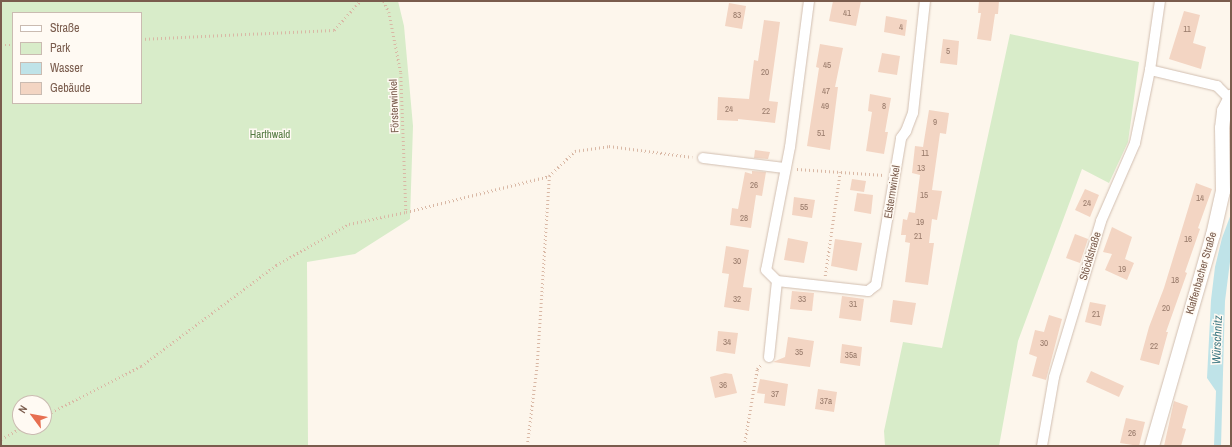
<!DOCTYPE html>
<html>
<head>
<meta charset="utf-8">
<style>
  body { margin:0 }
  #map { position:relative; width:1232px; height:447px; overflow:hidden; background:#fdf6ec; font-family:"Archivo Narrow",sans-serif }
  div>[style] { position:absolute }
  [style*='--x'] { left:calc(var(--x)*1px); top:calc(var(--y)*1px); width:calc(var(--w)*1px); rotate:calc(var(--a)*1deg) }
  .green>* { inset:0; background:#d8ecc9 }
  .water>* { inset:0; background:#bfe3e8 }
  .building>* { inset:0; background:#f3d5c3 }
  .path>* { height:2.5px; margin-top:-1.25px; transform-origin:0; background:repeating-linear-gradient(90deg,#d9b8a5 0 1px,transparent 0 4px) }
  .roads { filter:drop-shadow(0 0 1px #d1beb0) drop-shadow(0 0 1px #d1beb0) }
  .minor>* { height:10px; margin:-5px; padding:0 5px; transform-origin:5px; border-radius:5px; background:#fff }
  .secondary>* { height:14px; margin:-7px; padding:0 7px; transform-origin:7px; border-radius:7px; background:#fff }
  span { translate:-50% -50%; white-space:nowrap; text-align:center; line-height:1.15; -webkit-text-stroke:3px #fffaf3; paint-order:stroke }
  .number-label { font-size:9px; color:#987a6a }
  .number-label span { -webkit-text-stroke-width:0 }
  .street-label { font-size:11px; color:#7a5c4d }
  .park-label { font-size:11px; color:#537a41 }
  .water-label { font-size:12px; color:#437c86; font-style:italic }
  .frame { position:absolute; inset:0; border:2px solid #7a5c4d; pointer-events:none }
  .legend { position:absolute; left:12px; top:12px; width:130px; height:92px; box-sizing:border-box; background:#fffaf3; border:1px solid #cabbb1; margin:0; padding:5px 7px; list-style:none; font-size:12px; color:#7a5c4d }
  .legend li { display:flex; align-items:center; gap:8px; height:20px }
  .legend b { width:20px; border:1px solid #cabbb1 }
  .north { position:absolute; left:12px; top:395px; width:40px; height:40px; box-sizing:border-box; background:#fffaf3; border:1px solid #cabbb1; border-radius:50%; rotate:302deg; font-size:11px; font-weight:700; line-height:16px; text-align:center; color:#7a5c4d }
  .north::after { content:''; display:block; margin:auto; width:14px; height:18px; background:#e76f51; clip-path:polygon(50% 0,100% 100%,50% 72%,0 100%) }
</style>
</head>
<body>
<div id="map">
  <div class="green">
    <i style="clip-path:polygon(evenodd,1px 1px,398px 1px,404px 26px,413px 126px,410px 219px,355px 254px,307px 262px,308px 446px,1px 446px,1px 1px,13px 13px,141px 13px,141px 103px,13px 103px,13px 13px,1px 1px,20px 403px,44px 403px,44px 427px,20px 427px,20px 403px)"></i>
    <i style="clip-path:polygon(1010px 34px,1139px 62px,1128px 142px,1109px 183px,1082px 169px,1018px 341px,999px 446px,885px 446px,884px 431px,903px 342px,942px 348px)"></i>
  </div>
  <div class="water">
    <i style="clip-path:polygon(1231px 214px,1231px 254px,1225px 301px,1221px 446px,1214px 446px,1216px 391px,1207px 378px,1211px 300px,1215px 267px,1222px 238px)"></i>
  </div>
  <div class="building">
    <i style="clip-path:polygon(833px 1px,861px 1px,856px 26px,829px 21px)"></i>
    <i style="clip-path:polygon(979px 1px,999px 1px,998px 14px,995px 14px,991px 41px,977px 39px,981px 13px,978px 13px)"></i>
    <i style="clip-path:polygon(729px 3px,746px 6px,742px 29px,725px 26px)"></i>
    <i style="clip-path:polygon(1184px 11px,1200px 15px,1193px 43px,1206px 47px,1201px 69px,1169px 59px)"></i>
    <i style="clip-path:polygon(886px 16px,907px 20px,905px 36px,884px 32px)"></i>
    <i style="clip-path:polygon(764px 20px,780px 22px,769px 101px,778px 102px,775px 123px,738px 119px,738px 121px,717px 120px,718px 97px,749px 99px,754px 60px,758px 61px)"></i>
    <i style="clip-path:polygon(943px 39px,959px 41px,957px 65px,940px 63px)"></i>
    <i style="clip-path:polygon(820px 44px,843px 48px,835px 87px,838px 87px,830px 150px,807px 146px,819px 68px,816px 67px)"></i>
    <i style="clip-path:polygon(882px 53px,900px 56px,897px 75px,878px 72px)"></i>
    <i style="clip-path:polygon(870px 94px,891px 98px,885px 132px,888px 132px,884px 154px,866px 151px,872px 112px,868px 111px)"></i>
    <i style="clip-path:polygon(929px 110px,949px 113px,946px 134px,940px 133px,932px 190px,942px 191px,937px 220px,932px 219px,929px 243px,934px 243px,928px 285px,905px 282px,910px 243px,905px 242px,906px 235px,901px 235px,903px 219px,907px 220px,909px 212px,915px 213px,920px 175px,912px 173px,915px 146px,923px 147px)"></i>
    <i style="clip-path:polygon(755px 150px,770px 152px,768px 159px,754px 158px)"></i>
    <i style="clip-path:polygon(752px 171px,766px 172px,762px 196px,756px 195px,751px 228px,730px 225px,732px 208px,738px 209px,745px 172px,752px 174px)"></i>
    <i style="clip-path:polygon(852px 179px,866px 181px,864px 192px,850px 190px)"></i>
    <i style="clip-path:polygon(1196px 183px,1212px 189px,1198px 228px,1200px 229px,1185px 272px,1187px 273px,1166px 332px,1168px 332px,1159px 365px,1140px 360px,1149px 327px,1164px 288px)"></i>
    <i style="clip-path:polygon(1085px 189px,1099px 195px,1090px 217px,1075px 210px)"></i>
    <i style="clip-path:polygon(857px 193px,873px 195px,871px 214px,854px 211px)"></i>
    <i style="clip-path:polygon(794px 197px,815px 200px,812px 218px,792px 215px)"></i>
    <i style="clip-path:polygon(1112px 227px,1132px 237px,1125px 259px,1134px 263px,1127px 280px,1105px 270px,1112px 254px,1103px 252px)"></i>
    <i style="clip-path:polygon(1075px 234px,1088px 239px,1080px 263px,1066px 258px)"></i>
    <i style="clip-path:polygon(788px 238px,808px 242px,804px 263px,784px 260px)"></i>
    <i style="clip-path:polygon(835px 239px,862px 243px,857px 271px,831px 266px)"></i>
    <i style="clip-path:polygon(726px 246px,749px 250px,743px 287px,752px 288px,749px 311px,724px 307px,729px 274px,722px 273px)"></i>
    <i style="clip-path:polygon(792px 291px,814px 293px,812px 311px,790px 309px)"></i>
    <i style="clip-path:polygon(842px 296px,864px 299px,861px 321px,839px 318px)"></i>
    <i style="clip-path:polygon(893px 300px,916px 303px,912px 325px,890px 322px)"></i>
    <i style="clip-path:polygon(1090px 302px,1106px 305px,1101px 326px,1085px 322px)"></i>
    <i style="clip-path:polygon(1049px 315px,1062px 319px,1046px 380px,1032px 376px,1037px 357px,1029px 354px,1035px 330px,1044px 332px)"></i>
    <i style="clip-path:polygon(718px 331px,738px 333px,735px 354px,716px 351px)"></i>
    <i style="clip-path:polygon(788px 337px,814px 341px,810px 367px,773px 362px,785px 357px)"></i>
    <i style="clip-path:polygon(842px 344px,862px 347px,860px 366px,840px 363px)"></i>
    <i style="clip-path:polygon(1091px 371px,1124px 386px,1119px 397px,1086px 382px)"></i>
    <i style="clip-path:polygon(725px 373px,732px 374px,737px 393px,715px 398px,710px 377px)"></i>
    <i style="clip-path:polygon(760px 379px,788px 384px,785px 406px,764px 403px,765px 394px,757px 393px)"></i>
    <i style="clip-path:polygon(818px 389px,837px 392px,834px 412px,815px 409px)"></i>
    <i style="clip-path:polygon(1174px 401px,1188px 406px,1182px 428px,1186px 429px,1181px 446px,1164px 446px)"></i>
    <i style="clip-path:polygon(1126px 418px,1145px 422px,1139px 446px,1120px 443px)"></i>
  </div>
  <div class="path">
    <i style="--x:384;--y:1;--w:12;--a:66"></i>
    <i style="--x:389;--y:12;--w:62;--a:78.9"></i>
    <i style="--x:401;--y:73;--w:139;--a:87.9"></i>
    <i style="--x:141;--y:39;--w:193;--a:-2.7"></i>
    <i style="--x:334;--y:30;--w:39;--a:-48"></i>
    <i style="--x:1;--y:45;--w:12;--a:0"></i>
    <i style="--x:797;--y:169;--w:87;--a:3.9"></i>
    <i style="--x:825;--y:276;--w:105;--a:-81.8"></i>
    <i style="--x:44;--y:416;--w:109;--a:-27.3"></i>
    <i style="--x:141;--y:366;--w:169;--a:-36.8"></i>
    <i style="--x:276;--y:265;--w:84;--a:-29.3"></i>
    <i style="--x:349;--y:224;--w:58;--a:-11.9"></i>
    <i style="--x:406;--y:212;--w:147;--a:-14.1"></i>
    <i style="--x:549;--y:176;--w:36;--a:-44"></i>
    <i style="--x:575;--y:151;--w:34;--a:-8"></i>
    <i style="--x:609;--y:146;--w:84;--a:7.5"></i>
    <i style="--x:1;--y:439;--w:25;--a:-29"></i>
    <i style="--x:527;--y:446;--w:83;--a:-83"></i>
    <i style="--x:537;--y:364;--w:188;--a:-86.3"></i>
    <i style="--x:744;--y:446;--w:78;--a:-80.4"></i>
    <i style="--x:757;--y:369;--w:7;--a:-45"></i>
  </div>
  <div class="roads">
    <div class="minor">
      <i style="--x:809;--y:1;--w:147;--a:97.4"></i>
      <i style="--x:790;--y:147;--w:125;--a:101"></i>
      <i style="--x:766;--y:270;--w:16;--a:45"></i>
      <i style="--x:777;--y:281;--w:92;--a:6.3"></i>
      <i style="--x:868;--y:291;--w:10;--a:-37"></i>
      <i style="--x:876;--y:285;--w:149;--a:-80.3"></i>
      <i style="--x:901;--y:138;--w:9;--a:-54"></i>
      <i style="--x:906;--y:131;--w:19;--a:-69"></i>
      <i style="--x:913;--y:113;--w:113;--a:-83.9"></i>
      <i style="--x:1150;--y:70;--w:69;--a:13.4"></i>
      <i style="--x:1217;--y:86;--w:18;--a:45"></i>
      <i style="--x:703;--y:158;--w:83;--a:7"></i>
      <i style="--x:769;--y:357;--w:76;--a:-84"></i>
      <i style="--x:1042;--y:446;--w:70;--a:-80.1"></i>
      <i style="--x:1054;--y:377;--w:163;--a:-73.2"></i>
      <i style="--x:1101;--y:221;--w:85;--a:-66.4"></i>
      <i style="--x:1135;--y:143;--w:75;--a:-78.4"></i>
      <i style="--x:1150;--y:70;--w:70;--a:-81.8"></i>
    </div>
    <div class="secondary">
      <i style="--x:1152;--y:446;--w:220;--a:-73.9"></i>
      <i style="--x:1213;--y:235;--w:45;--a:-77.2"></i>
      <i style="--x:1223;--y:191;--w:63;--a:-90.9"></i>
      <i style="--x:1222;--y:128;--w:17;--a:-83"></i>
      <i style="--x:1224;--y:111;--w:16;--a:-63"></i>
    </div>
  </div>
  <div class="number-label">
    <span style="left:847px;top:13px">41</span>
    <span style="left:737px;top:15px">83</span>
    <span style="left:901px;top:27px">4</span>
    <span style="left:1187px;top:29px">11</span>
    <span style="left:948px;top:51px">5</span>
    <span style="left:827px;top:65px">45</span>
    <span style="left:765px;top:72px">20</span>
    <span style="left:826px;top:91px">47</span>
    <span style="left:825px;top:106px">49</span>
    <span style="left:884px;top:106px">8</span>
    <span style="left:729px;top:109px">24</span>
    <span style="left:766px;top:111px">22</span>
    <span style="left:935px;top:122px">9</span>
    <span style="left:821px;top:133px">51</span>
    <span style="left:925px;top:153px">11</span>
    <span style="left:921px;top:168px">13</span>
    <span style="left:754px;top:185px">26</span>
    <span style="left:924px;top:195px">15</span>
    <span style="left:1200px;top:198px">14</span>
    <span style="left:1087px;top:203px">24</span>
    <span style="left:804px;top:207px">55</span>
    <span style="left:744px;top:218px">28</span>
    <span style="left:920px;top:222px">19</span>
    <span style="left:918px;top:236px">21</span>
    <span style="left:1188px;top:239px">16</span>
    <span style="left:737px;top:261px">30</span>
    <span style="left:1122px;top:269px">19</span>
    <span style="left:1175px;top:280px">18</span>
    <span style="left:737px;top:299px">32</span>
    <span style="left:802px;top:299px">33</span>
    <span style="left:853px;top:304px">31</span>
    <span style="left:1166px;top:308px">20</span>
    <span style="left:1096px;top:314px">21</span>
    <span style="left:727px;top:342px">34</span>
    <span style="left:1044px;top:343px">30</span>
    <span style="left:1154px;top:346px">22</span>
    <span style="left:799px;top:352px">35</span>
    <span style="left:851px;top:355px">35a</span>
    <span style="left:723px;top:385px">36</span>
    <span style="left:775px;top:394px">37</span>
    <span style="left:826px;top:401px">37a</span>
    <span style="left:1132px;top:433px">26</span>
  </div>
  <div class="street-label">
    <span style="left:394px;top:106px;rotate:-92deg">Försterwinkel</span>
    <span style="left:892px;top:192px;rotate:-81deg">Elsternwinkel</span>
    <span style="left:1090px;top:256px;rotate:-73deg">Stöcklstraße</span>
    <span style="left:1201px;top:273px;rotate:-74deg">Klaffenbacher Straße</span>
  </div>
  <div class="park-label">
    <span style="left:270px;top:134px">Harthwald</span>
  </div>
  <div class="water-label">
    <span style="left:1218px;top:340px;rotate:-88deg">Würschnitz</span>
  </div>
  <div class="frame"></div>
  <ul class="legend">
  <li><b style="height:5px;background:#fff"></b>Straße</li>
  <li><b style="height:11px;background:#d8ecc9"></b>Park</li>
  <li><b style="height:11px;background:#bfe3e8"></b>Wasser</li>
  <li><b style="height:11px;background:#f3d5c3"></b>Gebäude</li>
  </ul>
  <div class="north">N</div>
</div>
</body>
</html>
